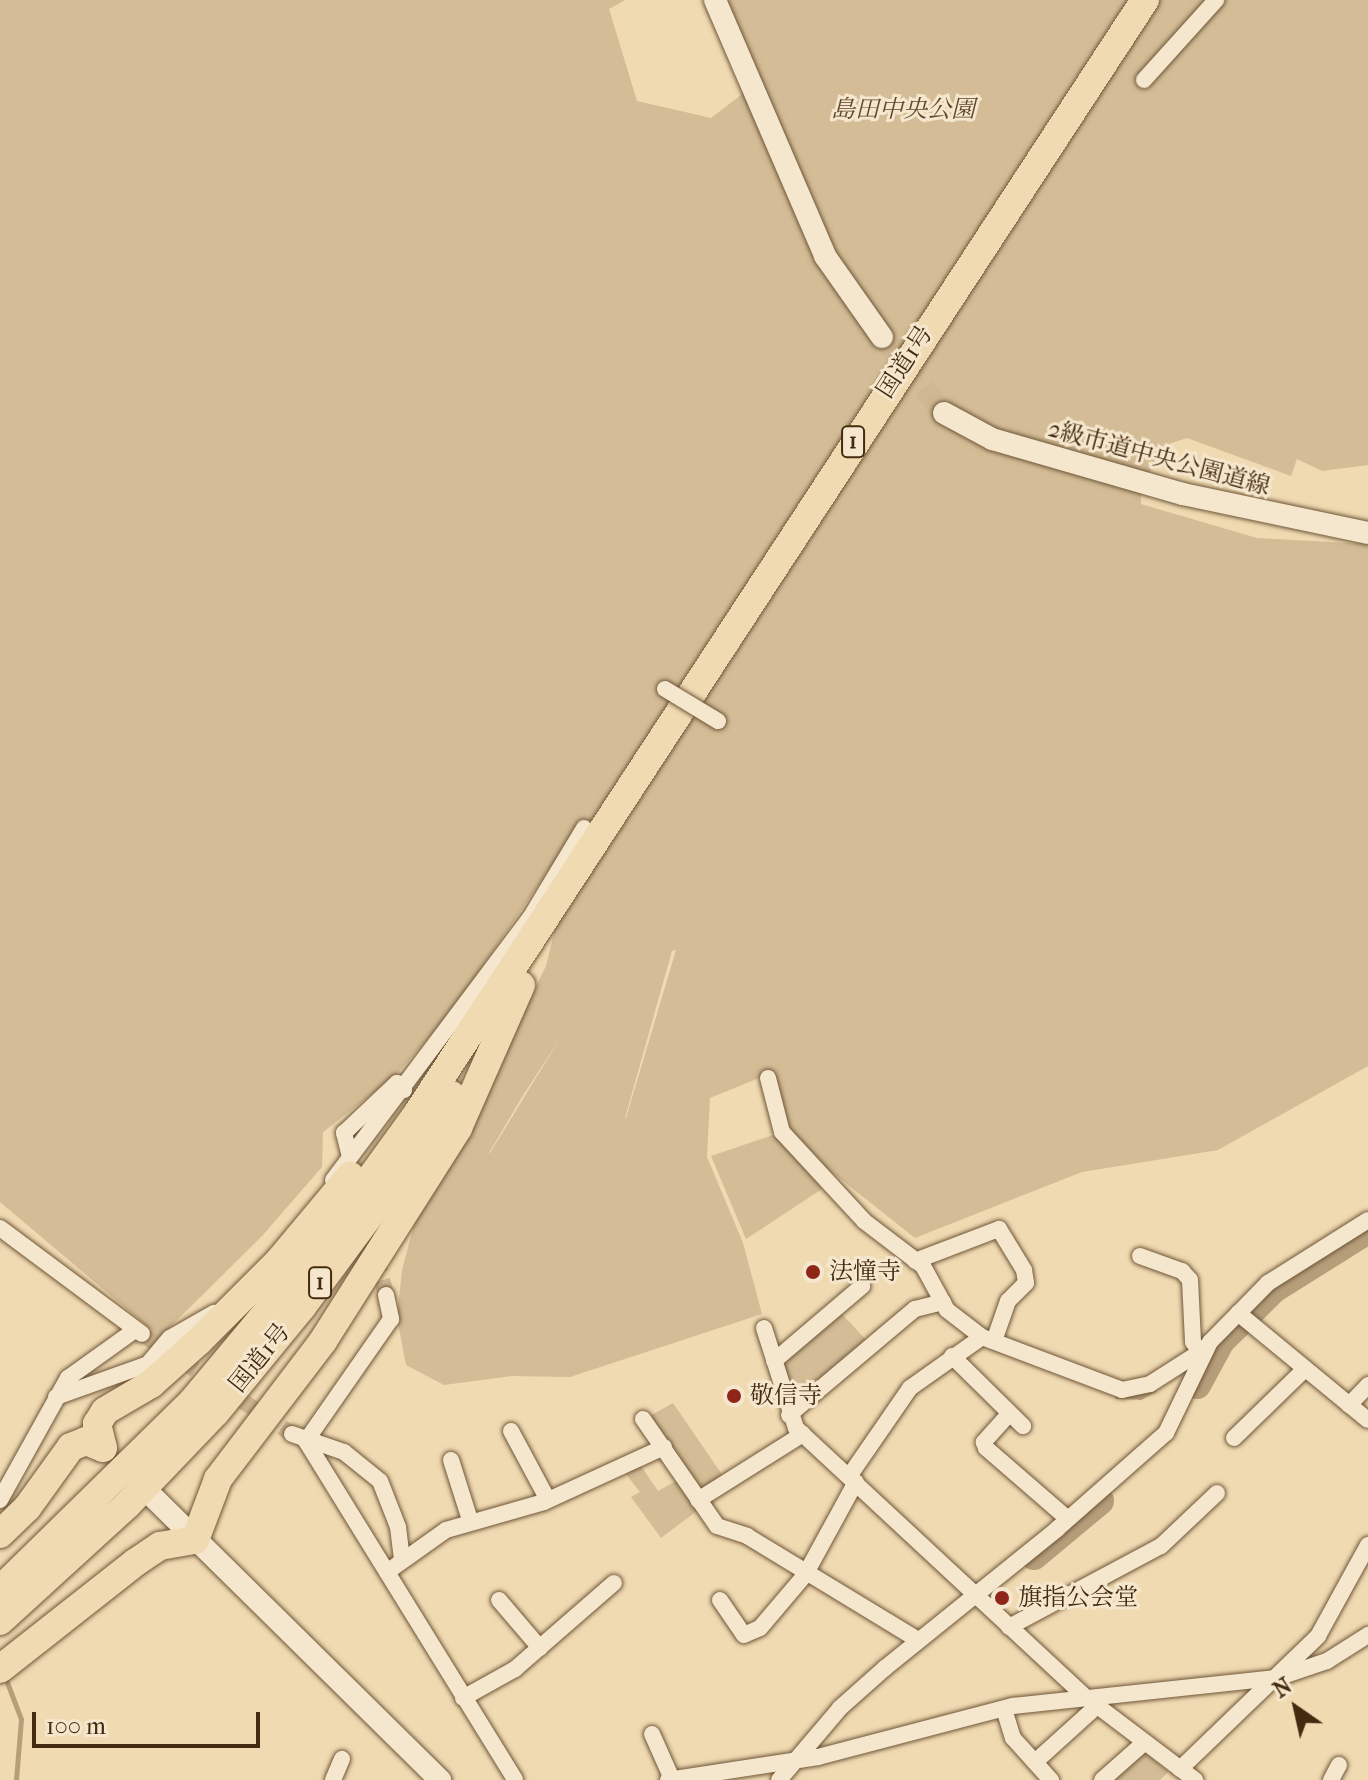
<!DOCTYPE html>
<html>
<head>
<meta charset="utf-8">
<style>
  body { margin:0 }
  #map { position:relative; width:1368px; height:1780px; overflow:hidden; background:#f0dab2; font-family:"IM FELL French Canon","Noto Serif JP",serif }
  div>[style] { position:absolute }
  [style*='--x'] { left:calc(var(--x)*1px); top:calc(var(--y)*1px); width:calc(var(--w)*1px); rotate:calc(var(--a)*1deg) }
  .green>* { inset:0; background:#d3bc96 }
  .stream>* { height:5px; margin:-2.5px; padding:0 2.5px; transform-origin:2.5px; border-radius:2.5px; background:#b69e7b }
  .river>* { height:28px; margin:-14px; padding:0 14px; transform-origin:14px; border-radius:14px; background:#b69e7b }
  .street-tunnel>* { height:16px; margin-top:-8px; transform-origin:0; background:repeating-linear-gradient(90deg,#ceb791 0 16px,transparent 0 24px) }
  .secondary-tunnel>* { height:22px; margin-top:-11px; transform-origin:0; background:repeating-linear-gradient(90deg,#ceb791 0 22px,transparent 0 33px) }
  .roads { filter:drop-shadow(0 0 2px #6f5638) drop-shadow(0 0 2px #6f5638) }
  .street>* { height:16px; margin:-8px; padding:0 8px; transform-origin:8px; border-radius:8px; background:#f5e7cd }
  .secondary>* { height:22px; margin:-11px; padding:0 11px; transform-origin:11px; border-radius:11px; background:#f5e7cd }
  .highway>* { height:28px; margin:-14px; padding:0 14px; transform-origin:14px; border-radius:14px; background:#f0dab2 }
  .bridges { filter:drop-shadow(0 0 2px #6f5638) drop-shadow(0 0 2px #6f5638) }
  .street-bridge>* { height:16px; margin:-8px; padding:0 8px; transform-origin:8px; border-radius:8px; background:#f5e7cd }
  .dots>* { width:22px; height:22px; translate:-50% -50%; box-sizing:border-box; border:4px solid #f5e7cd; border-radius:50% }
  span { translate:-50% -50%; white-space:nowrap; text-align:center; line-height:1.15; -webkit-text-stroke:6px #f5e7cd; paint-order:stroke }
  .shield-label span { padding:2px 6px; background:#f5e7cd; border:2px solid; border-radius:6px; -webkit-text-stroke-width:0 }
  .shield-label { font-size:22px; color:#442a0f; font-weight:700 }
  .park-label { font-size:24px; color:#61472a; font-style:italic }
  .street-label { font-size:24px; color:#442a0f }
  .poi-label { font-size:24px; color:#442a0f }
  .left { translate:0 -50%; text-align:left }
  .north { position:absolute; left:1256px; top:1668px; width:80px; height:80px; -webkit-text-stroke:6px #f5e7cd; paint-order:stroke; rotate:326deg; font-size:22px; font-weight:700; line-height:32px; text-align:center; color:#442a0f }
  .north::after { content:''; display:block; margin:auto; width:28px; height:36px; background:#442a0f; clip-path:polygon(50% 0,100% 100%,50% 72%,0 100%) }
  .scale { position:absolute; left:32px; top:1712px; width:228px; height:36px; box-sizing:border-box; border:4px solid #442a0f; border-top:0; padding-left:10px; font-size:24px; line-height:28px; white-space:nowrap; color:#442a0f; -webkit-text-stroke:6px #f5e7cd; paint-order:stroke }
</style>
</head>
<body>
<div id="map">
  <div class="green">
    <i style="clip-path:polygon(evenodd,0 0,625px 0,609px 9px,637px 101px,711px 118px,741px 95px,749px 61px,726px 0,1368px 0,1368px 465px,1322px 471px,1297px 459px,1291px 476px,1187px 438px,1160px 447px,1141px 496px,1141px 504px,1257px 538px,1368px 544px,1368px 1066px,1218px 1150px,1082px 1172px,915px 1238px,785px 1135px,822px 1189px,746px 1239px,711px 1156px,782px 1132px,769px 1074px,710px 1098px,707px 1157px,743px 1243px,762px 1314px,570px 1377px,511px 1376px,444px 1385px,406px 1365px,397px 1318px,402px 1270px,418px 1210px,474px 1115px,546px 966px,581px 823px,449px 1015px,394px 1077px,323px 1132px,322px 1167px,262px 1236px,160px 1337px,0 1202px,0 0,676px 950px,626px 1118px,625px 1118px,672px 951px,676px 950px,0 0,561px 1037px,490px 1153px,489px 1153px,522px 1097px,561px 1037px)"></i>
    <i style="clip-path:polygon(841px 1313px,867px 1341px,794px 1401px,781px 1362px)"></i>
    <i style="clip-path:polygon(673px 1403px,723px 1476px,696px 1492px,650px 1416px)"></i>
    <i style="clip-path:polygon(641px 1466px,658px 1491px,676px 1481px,697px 1511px,661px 1538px,631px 1497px,640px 1492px,625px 1473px)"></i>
    <i style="clip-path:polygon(1142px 1750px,1168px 1772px,1160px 1780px,1108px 1780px)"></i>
  </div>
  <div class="stream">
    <i style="--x:1117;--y:1396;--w:23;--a:2"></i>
    <i style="--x:1140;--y:1397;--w:15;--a:-28"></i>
    <i style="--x:5;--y:1677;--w:45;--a:69.1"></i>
    <i style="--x:21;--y:1719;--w:61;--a:94.7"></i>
  </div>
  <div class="river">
    <i style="--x:1197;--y:1385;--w:50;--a:-61.4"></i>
    <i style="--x:1221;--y:1341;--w:74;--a:-44.5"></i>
    <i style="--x:1274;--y:1289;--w:111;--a:-32.1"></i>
    <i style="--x:1034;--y:1556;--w:86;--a:-39.8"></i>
  </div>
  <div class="street-tunnel">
    <i style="--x:376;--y:1257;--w:39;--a:75"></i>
    <i style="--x:142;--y:1334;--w:180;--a:33.7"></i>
  </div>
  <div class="secondary-tunnel">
    <i style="--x:882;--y:337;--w:98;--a:50.8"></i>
  </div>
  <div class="roads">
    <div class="street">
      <i style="--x:1144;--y:80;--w:108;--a:-48"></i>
      <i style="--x:768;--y:1078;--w:56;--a:75.5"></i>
      <i style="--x:782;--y:1132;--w:121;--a:47.3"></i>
      <i style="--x:864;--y:1221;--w:74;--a:37.3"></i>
      <i style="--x:923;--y:1266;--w:50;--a:61.4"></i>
      <i style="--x:947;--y:1310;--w:44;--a:37.6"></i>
      <i style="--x:349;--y:1153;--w:21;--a:-104"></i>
      <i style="--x:344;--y:1133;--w:73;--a:-43.3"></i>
      <i style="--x:397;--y:1083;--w:10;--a:45"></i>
      <i style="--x:333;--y:1180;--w:328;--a:-53.1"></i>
      <i style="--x:530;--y:918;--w:105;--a:-59"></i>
      <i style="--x:0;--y:1228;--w:177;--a:36.7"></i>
      <i style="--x:1140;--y:1256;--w:45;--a:19.7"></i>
      <i style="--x:1182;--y:1271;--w:12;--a:48"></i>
      <i style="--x:1190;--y:1280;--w:62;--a:87.2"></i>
      <i style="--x:1193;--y:1342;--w:12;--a:55"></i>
      <i style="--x:915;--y:1261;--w:90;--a:-20.9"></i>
      <i style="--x:999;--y:1229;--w:48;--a:58.6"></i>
      <i style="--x:1024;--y:1270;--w:13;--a:81"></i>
      <i style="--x:1026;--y:1283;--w:25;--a:135"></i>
      <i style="--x:1008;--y:1301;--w:42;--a:109.3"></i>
      <i style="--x:386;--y:1295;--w:25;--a:78"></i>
      <i style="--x:391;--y:1319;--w:149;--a:124.9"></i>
      <i style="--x:306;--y:1441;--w:398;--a:58.3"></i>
      <i style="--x:1238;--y:1313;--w:168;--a:39.5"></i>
      <i style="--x:764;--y:1328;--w:105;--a:72.3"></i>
      <i style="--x:796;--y:1428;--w:397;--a:42.9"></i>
      <i style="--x:1087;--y:1698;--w:136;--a:37.2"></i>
      <i style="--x:952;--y:1356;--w:100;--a:44.6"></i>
      <i style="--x:774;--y:1361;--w:116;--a:-40.4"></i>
      <i style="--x:56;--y:1397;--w:98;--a:-19.7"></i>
      <i style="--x:148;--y:1364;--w:34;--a:-50"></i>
      <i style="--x:170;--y:1338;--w:51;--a:-29.6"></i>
      <i style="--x:1349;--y:1405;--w:28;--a:-46"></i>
      <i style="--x:1009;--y:1414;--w:38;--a:132"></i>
      <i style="--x:984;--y:1442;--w:6;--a:72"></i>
      <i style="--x:986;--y:1448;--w:108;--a:40.9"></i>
      <i style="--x:789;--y:1415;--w:165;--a:-40.1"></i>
      <i style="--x:915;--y:1309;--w:29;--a:-14"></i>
      <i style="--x:643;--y:1419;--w:130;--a:55.3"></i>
      <i style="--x:717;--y:1526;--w:32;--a:18"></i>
      <i style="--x:747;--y:1536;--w:200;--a:31.3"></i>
      <i style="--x:511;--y:1431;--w:78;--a:61.8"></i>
      <i style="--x:292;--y:1434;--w:55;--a:19.1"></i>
      <i style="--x:344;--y:1452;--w:46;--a:38.9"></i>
      <i style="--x:380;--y:1481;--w:49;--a:68.6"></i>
      <i style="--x:398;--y:1527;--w:33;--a:83"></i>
      <i style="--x:1234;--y:1438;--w:99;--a:-44.2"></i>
      <i style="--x:451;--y:1460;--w:63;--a:72.4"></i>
      <i style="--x:850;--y:1475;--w:106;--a:-55.4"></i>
      <i style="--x:910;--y:1388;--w:88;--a:-35.3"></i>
      <i style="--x:982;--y:1337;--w:150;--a:20.7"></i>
      <i style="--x:1122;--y:1390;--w:29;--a:-12"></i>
      <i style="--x:1150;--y:1384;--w:65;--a:-32.5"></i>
      <i style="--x:0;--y:1500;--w:140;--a:-60.9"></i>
      <i style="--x:68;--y:1378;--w:82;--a:-35.6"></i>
      <i style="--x:698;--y:1500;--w:124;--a:-32.2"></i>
      <i style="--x:387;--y:1572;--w:72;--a:-35.4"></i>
      <i style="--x:446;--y:1530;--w:102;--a:-15.9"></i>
      <i style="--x:544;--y:1502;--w:132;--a:-24.6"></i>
      <i style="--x:499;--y:1600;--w:63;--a:49.5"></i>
      <i style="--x:720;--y:1600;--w:42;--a:55.6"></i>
      <i style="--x:744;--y:1635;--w:17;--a:-24"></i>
      <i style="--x:760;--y:1628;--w:70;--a:-49.7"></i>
      <i style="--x:805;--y:1575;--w:106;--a:-61.3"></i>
      <i style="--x:1009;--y:1627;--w:172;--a:-28.1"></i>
      <i style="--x:1161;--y:1546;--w:77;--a:-43.4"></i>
      <i style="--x:463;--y:1698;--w:60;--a:-29.1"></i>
      <i style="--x:515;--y:1669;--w:131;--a:-41"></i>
      <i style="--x:1004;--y:1709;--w:30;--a:73"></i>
      <i style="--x:1013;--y:1738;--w:57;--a:47.9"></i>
      <i style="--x:652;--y:1734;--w:49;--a:66"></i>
      <i style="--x:1035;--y:1762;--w:84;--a:-42.1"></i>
      <i style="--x:1180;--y:1769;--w:192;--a:-43.9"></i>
      <i style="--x:1318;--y:1636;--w:104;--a:-61.2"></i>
      <i style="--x:333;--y:1780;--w:23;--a:-67"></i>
      <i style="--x:668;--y:1780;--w:152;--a:-8.7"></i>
      <i style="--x:818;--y:1757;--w:202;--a:-14.7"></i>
      <i style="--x:1013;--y:1706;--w:265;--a:-6.1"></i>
      <i style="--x:1277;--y:1678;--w:53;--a:-18.8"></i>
      <i style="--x:1327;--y:1661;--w:49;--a:-32.4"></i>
      <i style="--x:779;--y:1780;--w:94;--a:-49.7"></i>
      <i style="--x:840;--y:1708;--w:60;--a:-41.6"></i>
      <i style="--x:885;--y:1668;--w:221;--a:-38.9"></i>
      <i style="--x:1057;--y:1529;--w:145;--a:-41.4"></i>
      <i style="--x:1166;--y:1433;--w:101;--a:-64.2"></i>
      <i style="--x:1210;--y:1342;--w:83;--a:-45.5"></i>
      <i style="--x:1268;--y:1283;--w:118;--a:-32.2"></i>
      <i style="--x:1102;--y:1780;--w:57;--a:-41.5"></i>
      <i style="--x:1331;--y:1780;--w:17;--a:-62"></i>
    </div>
    <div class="secondary">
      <i style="--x:715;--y:0;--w:279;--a:66.7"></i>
      <i style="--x:825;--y:256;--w:99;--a:54.9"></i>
      <i style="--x:944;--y:413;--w:55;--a:28.4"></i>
      <i style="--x:992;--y:439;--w:199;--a:16.1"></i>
      <i style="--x:1183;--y:494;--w:189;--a:11.9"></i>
      <i style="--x:154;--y:1498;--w:402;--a:44.6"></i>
    </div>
    <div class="highway">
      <i style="--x:103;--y:1448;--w:25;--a:-104"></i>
      <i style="--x:97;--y:1424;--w:15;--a:-58"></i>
      <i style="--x:105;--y:1411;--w:53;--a:-30.4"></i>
      <i style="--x:151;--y:1384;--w:64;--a:-41.9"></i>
      <i style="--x:199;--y:1341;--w:113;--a:-45"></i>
      <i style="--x:279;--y:1261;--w:111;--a:-50.1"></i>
      <i style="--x:0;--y:1534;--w:37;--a:-44"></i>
      <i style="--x:27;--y:1508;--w:75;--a:-54.2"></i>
      <i style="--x:71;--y:1447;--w:16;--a:-22"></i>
      <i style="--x:86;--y:1441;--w:18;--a:22"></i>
      <i style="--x:0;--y:1590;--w:269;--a:-44.4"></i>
      <i style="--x:192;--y:1402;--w:195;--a:-50.2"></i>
      <i style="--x:317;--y:1252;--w:170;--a:-54.1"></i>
      <i style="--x:417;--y:1114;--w:1331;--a:-56.84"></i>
      <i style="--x:0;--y:1621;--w:172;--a:-42.4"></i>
      <i style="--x:127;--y:1505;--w:129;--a:-46.3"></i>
      <i style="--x:216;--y:1412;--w:136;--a:-50.7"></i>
      <i style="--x:302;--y:1307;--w:177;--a:-53.5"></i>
      <i style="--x:407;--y:1165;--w:83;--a:-57.3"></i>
      <i style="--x:0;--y:1669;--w:173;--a:-38.2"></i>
      <i style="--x:136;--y:1562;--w:29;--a:-34"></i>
      <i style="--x:160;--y:1546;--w:36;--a:-10"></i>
      <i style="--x:195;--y:1540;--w:65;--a:-69.3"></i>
      <i style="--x:218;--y:1479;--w:173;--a:-52.7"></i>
      <i style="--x:323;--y:1341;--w:252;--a:-57.6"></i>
      <i style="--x:458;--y:1128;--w:156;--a:-66.2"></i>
    </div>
  </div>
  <div class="bridges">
    <div class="street-bridge">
      <i style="--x:665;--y:689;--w:62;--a:31.1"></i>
    </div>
  </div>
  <div class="dots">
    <i style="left:813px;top:1272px;background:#8f2418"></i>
    <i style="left:734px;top:1396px;background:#8f2418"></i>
    <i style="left:1002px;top:1598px;background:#8f2418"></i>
  </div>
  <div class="shield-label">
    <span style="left:853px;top:442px">1</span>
    <span style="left:320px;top:1283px">1</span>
  </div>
  <div class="park-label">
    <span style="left:903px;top:110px">島田中央公園</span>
  </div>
  <div class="street-label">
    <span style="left:905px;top:362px;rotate:-57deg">国道1号</span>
    <span style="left:1159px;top:458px;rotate:15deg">2級市道中央公園道線</span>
    <span style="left:260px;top:1358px;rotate:-51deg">国道1号</span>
  </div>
  <div class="poi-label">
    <span class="left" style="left:829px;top:1272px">法憧寺</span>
    <span class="left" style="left:750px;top:1396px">敬信寺</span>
    <span class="left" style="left:1018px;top:1598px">旗指公会堂</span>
  </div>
  <div class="north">N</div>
  <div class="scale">100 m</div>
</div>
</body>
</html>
